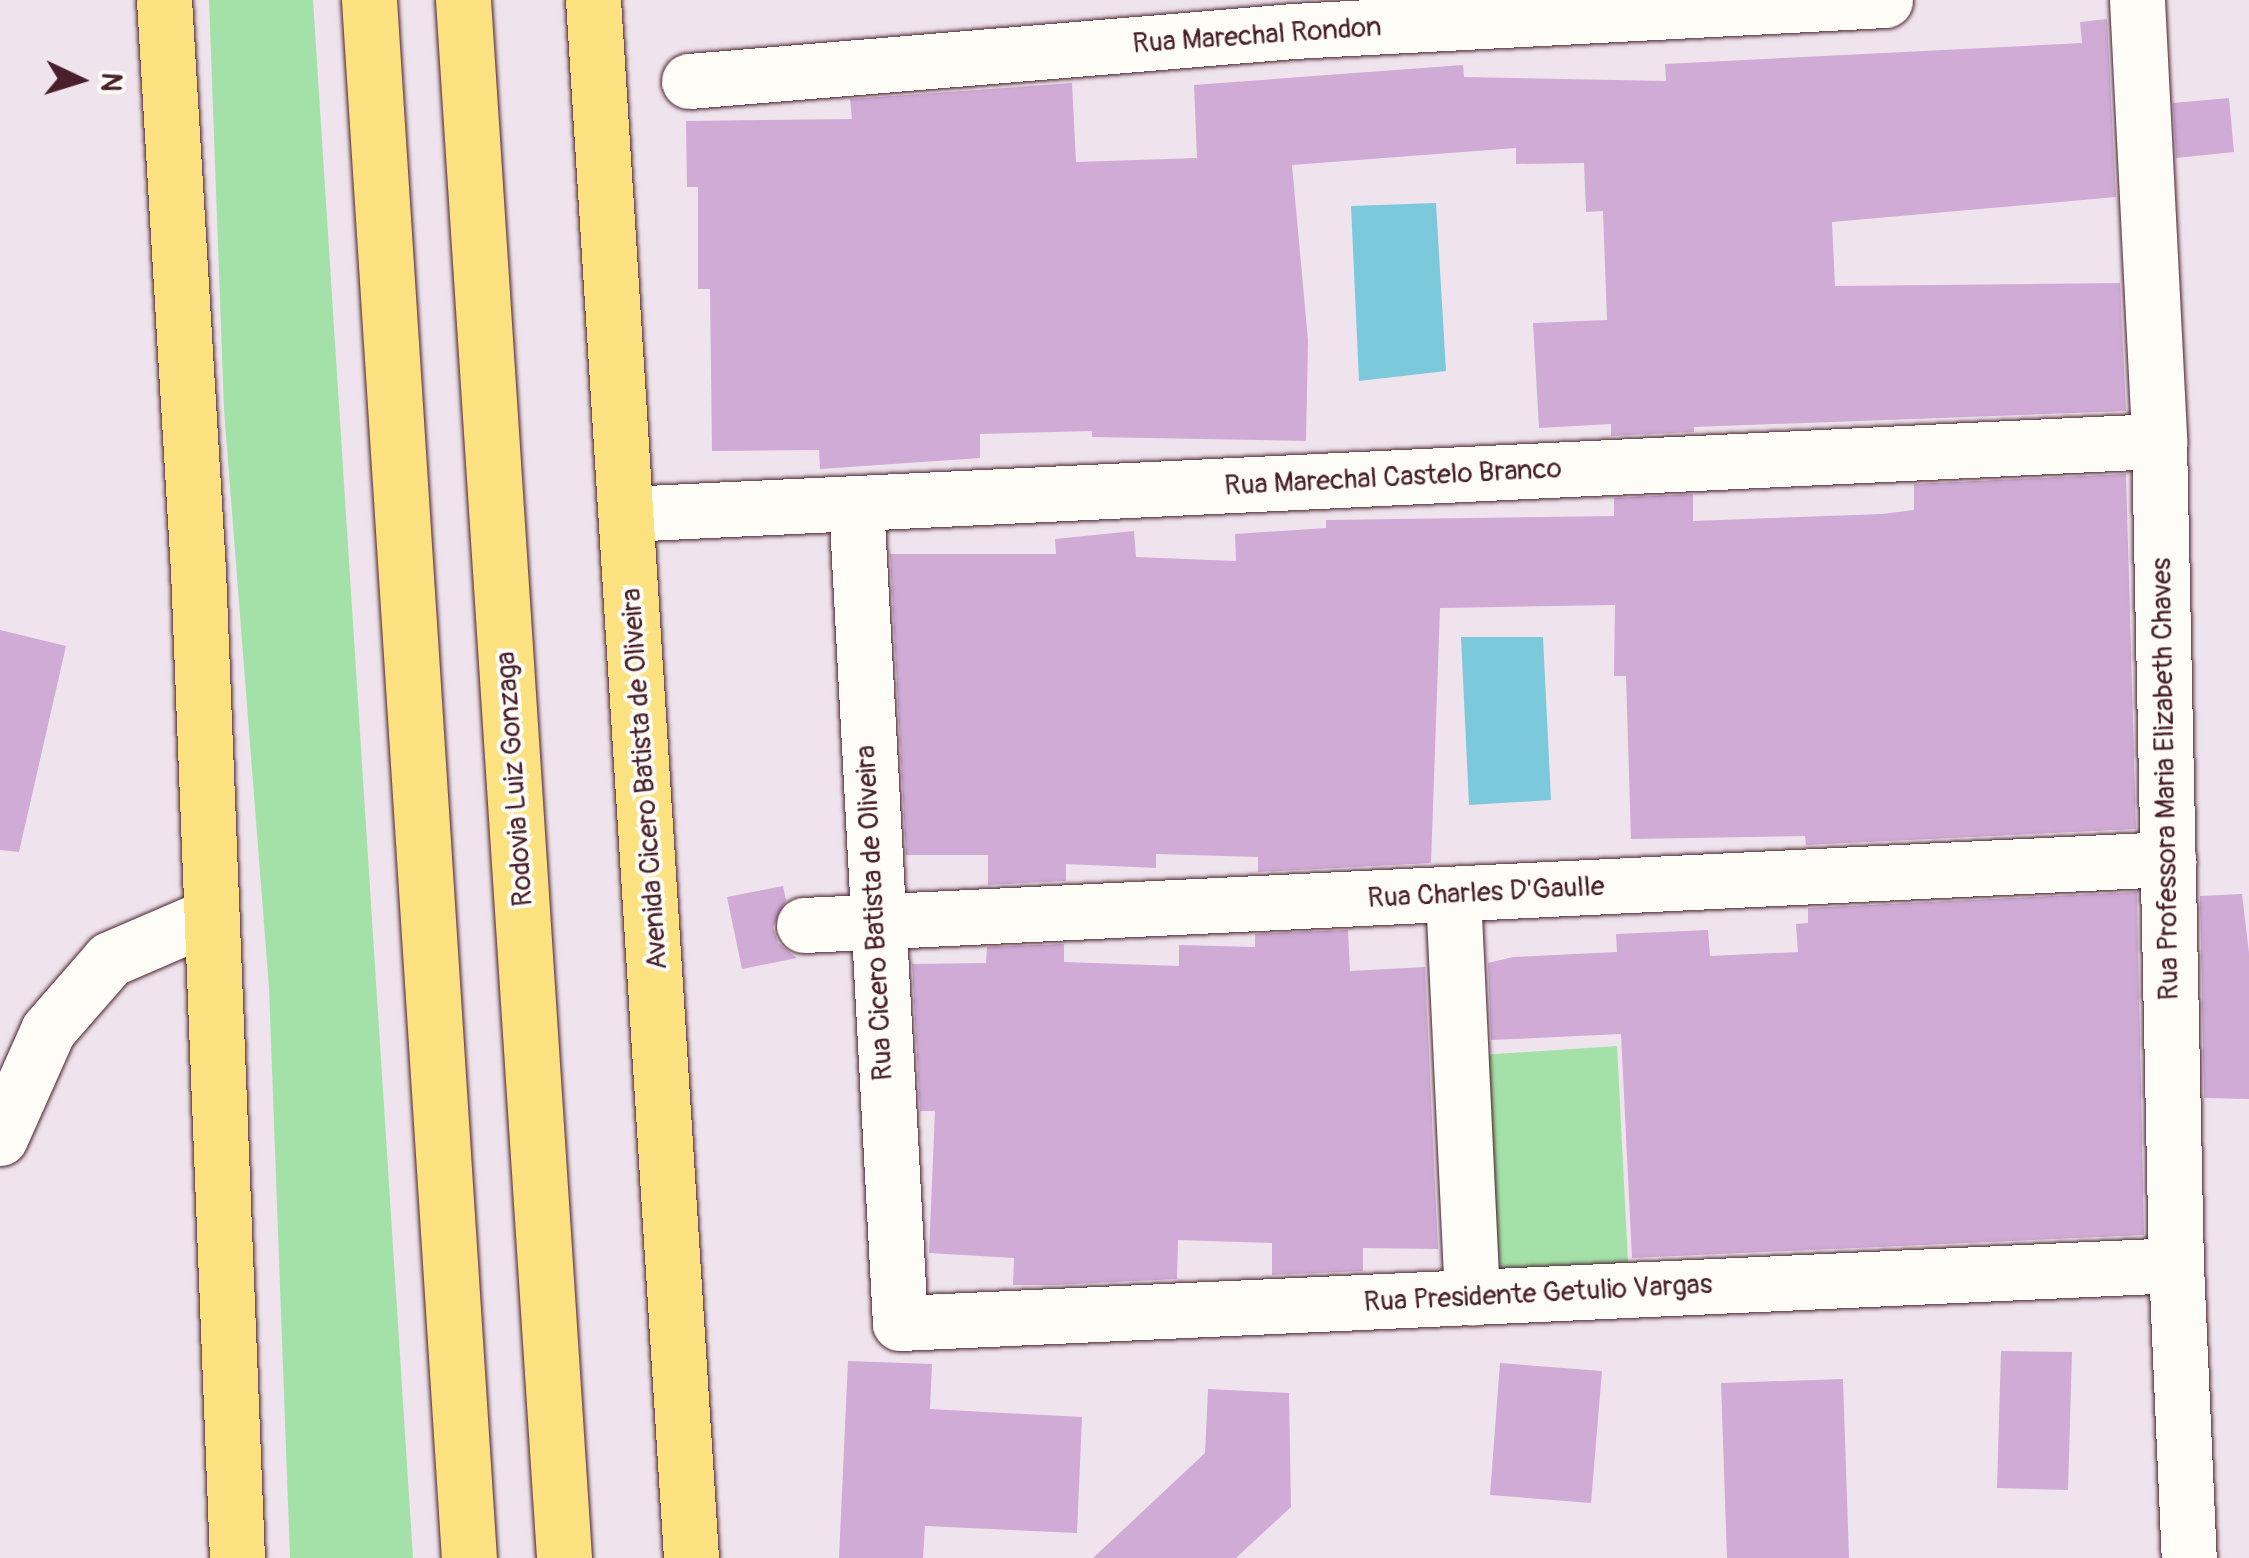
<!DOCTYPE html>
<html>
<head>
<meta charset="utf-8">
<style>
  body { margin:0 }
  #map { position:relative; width:2249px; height:1558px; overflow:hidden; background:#efe4ed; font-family:Pangolin,sans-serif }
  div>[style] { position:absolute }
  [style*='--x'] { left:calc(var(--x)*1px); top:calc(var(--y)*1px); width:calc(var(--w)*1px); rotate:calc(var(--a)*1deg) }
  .green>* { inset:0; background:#a4e1a8 }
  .water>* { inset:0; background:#7cc9dc }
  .building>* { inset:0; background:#cfabd5 }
  .roads { filter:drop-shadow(0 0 2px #4a1f2b) drop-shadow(0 0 2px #4a1f2b) }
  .minor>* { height:55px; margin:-27.5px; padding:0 27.5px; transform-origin:27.5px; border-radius:27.5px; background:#fdfcf7 }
  .major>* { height:55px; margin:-27.5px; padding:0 27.5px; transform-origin:27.5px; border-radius:27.5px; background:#fbe180 }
  .highway>* { height:55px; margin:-27.5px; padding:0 27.5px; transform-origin:27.5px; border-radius:27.5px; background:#fbe180 }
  span { translate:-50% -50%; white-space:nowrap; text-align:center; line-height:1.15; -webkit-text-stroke:8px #fdfcf7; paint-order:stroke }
  .street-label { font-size:28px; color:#4a1f2b }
  .north { position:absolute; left:30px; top:30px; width:100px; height:100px; -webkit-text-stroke:8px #fdfcf7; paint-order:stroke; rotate:94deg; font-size:28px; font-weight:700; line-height:40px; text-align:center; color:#4a1f2b }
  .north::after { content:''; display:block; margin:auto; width:35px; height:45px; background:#4a1f2b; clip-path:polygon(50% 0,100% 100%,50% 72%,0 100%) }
</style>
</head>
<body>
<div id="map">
  <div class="green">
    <i style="clip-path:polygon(209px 0,313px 0,413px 1558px,290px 1558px,269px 988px,224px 410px)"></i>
    <i style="clip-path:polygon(1617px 1046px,1628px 1262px,1493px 1270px,1481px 1055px)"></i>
  </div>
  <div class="water">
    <i style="clip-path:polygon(1436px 203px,1446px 371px,1359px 381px,1351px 206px)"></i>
    <i style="clip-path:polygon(1461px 637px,1543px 637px,1551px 800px,1469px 805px)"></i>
  </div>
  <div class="building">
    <i style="clip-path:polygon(2107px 19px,2116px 197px,1832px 222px,1835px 286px,2120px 283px,2126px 411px,1694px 427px,1694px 432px,1611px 436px,1611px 424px,1539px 428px,1533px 323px,1607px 320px,1603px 211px,1586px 212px,1584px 163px,1516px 164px,1516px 148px,1292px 165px,1308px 340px,1306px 441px,1092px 437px,1092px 431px,980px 434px,980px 458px,820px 469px,819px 450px,712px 451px,710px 289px,698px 289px,698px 187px,687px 187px,686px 121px,852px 119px,850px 99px,1072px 83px,1076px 162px,1197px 158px,1194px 85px,1463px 65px,1464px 77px,1666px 81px,1665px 64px,2082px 43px,2080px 22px)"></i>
    <i style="clip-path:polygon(2229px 98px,2234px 152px,2176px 158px,2173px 103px)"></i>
    <i style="clip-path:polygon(2126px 474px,2136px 829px,1806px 845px,1805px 836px,1631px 839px,1626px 676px,1614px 676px,1615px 605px,1440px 608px,1431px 863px,1258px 872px,1258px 857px,1156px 854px,1156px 868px,1066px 864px,1066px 881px,988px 885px,988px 855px,906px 855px,890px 554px,1056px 554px,1055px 539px,1134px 531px,1136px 557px,1236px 561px,1235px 534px,1326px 528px,1326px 520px,1614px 516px,1614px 498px,1693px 494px,1693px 521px,1882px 514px,1914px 510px,1914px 484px)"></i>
    <i style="clip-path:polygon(0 630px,66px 646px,19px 852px,0 850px)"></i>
    <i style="clip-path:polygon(783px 886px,786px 900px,773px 927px,778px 943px,797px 958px,742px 969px,727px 897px)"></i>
    <i style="clip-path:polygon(2137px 892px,2144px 1235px,1632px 1258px,1621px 1034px,1491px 1040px,1488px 963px,1513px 957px,1617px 952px,1616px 934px,1708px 930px,1710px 956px,1798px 952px,1796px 924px,1808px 923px,1808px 908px)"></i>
    <i style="clip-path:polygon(2242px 894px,2249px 953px,2249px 1099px,2204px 1098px,2200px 896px)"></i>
    <i style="clip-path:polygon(1348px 930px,1350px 971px,1425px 967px,1438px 1249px,1363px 1248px,1363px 1271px,1272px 1275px,1272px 1243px,1178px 1240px,1177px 1279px,1054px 1285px,1013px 1285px,1014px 1258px,929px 1253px,935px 1111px,920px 1111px,912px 964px,986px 963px,987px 947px,1064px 944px,1064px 962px,1179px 966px,1179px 945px,1255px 947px,1255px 934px)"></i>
    <i style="clip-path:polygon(2001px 1351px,2072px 1352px,2068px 1490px,1997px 1488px)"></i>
    <i style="clip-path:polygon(848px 1361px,932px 1364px,930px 1409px,1082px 1417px,1077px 1533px,925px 1526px,923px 1558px,839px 1558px)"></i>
    <i style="clip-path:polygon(1500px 1363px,1602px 1371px,1591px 1503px,1490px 1495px)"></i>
    <i style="clip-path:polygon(1843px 1379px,1849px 1558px,1727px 1558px,1721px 1383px)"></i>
    <i style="clip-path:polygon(1208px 1389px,1289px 1393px,1291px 1507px,1236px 1558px,1093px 1558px,1205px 1453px)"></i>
  </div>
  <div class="roads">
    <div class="minor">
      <i style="--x:2137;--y:0;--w:442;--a:87.1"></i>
      <i style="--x:2159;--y:441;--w:824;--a:88.82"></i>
      <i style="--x:2176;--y:1265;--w:293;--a:87.5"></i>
      <i style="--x:689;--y:81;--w:606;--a:-4.73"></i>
      <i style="--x:1293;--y:31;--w:593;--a:-3"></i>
      <i style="--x:856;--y:503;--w:821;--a:86.93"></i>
      <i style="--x:900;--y:1323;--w:1277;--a:-2.6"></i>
      <i style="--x:626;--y:514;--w:1535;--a:-2.73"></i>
      <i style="--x:1453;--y:894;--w:404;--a:87.3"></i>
      <i style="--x:804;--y:925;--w:1366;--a:-2.77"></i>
      <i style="--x:0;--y:1138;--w:118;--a:-66"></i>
      <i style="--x:48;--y:1030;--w:94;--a:-48.9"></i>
      <i style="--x:110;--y:959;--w:109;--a:-23.3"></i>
    </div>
    <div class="major">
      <i style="--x:164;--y:0;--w:571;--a:86.59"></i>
      <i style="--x:198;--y:570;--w:989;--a:87.74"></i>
      <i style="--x:593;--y:0;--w:1561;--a:86.4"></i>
    </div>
    <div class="highway">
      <i style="--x:369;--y:0;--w:1561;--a:86.33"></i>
      <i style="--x:463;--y:0;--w:1561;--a:86.29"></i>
    </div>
  </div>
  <div class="street-label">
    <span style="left:1257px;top:36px;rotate:-4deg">Rua Marechal Rondon</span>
    <span style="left:1393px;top:478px;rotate:-3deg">Rua Marechal Castelo Branco</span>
    <span style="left:515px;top:779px;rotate:-94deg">Rodovia Luiz Gonzaga</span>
    <span style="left:645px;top:779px;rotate:-94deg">Avenida Cicero Batista de Oliveira</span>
    <span style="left:2166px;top:779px;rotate:-91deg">Rua Professora Maria Elizabeth Chaves</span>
    <span style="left:1486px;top:893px;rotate:-3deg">Rua Charles D'Gaulle</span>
    <span style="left:875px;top:913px;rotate:-93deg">Rua Cicero Batista de Oliveira</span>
    <span style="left:1538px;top:1294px;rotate:-3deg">Rua Presidente Getulio Vargas</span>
  </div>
  <div class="north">N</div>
</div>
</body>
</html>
